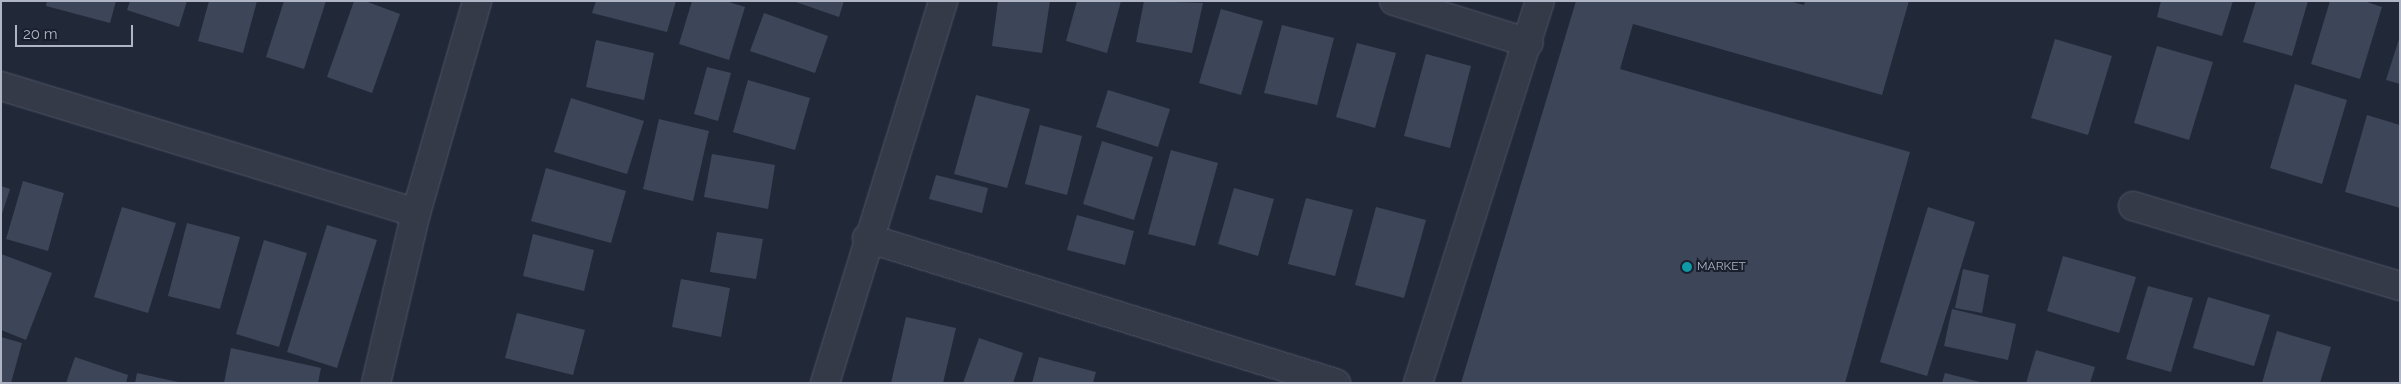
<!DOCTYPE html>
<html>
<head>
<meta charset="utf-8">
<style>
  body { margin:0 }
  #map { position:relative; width:2401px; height:384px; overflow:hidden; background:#212838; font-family:Raleway,sans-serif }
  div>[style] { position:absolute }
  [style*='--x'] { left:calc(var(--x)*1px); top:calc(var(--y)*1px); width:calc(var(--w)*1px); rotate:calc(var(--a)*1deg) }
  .building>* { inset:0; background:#3d4558 }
  .roads { filter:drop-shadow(0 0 1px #4f5564) drop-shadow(0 0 1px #4f5564) }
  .minor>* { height:28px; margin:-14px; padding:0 14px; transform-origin:14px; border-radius:14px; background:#353a49 }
  .dots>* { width:14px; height:14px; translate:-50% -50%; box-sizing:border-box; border:2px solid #1a1f2d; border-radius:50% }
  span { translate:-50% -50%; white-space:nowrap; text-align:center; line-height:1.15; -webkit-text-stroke:4px #1a1f2d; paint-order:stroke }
  .poi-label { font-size:12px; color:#afb5c5 }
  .left { translate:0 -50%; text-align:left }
  .frame { position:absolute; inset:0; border:2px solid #afb5c5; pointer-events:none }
  .scale { position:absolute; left:15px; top:25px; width:118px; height:22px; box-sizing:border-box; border:2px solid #afb5c5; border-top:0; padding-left:6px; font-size:15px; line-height:18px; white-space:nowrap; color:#afb5c5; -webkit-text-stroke:4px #1a1f2d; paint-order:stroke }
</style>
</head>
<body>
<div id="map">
  <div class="building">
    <i style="clip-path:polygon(47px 1px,116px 1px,110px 23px,46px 6px)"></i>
    <i style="clip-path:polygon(130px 1px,187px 1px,179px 27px,127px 10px)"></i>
    <i style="clip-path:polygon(209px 1px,257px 1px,243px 53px,198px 41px)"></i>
    <i style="clip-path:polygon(284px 1px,326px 1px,304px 69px,266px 57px)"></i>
    <i style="clip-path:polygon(354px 1px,365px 1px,400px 14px,372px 93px,327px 77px)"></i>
    <i style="clip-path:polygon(596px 1px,676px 1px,667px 32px,592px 13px)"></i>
    <i style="clip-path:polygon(692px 1px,726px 1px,745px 7px,729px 60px,679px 44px)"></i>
    <i style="clip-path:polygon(793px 1px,844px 1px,839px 17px)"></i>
    <i style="clip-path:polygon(998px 1px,1050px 1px,1042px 53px,992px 46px)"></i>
    <i style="clip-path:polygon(1077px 1px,1121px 1px,1107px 53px,1066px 41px)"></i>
    <i style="clip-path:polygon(1144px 1px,1203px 3px,1192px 53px,1136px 42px)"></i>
    <i style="clip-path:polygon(1576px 1px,1789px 1px,1804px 5px,1805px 1px,1909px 1px,1882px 95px,1633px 24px,1620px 69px,1910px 152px,1845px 383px,1461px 383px)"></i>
    <i style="clip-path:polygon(2161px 1px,2233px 1px,2222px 36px,2157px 17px)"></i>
    <i style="clip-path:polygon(2256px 1px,2308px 1px,2292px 56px,2243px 42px)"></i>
    <i style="clip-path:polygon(2330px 1px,2364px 1px,2382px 7px,2360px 79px,2311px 64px)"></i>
    <i style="clip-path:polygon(1221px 9px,1263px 21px,1241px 95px,1199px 83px)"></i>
    <i style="clip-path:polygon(764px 13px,828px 36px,815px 73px,750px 51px)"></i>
    <i style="clip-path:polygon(1282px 25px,1334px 38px,1317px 105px,1264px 93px)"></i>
    <i style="clip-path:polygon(2400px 36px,2400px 84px,2386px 80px)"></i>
    <i style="clip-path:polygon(2055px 39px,2112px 56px,2088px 135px,2031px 118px)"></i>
    <i style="clip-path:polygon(596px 40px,654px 53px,644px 100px,586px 87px)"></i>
    <i style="clip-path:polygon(1357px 43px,1396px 53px,1375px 128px,1336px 117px)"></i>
    <i style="clip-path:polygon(2157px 46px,2213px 62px,2189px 140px,2134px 123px)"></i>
    <i style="clip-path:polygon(1426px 54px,1471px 66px,1450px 148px,1404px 136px)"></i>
    <i style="clip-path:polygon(707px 67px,731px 73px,718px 121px,694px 114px)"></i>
    <i style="clip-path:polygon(748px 80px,810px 98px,795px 150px,733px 132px)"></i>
    <i style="clip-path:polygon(2295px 84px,2347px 100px,2322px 184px,2270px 168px)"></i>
    <i style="clip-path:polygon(1108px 90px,1170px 109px,1158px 147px,1096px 127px)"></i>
    <i style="clip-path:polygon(976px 95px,1030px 109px,1007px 188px,954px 174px)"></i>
    <i style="clip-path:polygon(571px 98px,644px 121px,627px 174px,554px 152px)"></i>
    <i style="clip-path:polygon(2367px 115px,2400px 125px,2400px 208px,2345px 192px)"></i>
    <i style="clip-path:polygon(659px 119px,709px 131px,693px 201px,643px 189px)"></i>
    <i style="clip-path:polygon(1040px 125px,1082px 136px,1067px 195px,1025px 184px)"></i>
    <i style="clip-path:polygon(1102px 141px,1153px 157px,1134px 220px,1083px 204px)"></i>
    <i style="clip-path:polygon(1171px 150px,1218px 163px,1195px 246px,1148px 234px)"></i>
    <i style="clip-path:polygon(712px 154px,775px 165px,768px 209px,704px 197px)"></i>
    <i style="clip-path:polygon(546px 168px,626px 191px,611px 243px,531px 221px)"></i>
    <i style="clip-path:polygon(936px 175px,988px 188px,982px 213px,929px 199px)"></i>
    <i style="clip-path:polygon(23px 181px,64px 193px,48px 251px,6px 239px)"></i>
    <i style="clip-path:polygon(1px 186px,10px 189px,2px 214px,1px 214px)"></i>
    <i style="clip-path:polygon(1234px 188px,1274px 199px,1258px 256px,1218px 244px)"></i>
    <i style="clip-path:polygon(1306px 198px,1353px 210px,1335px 276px,1288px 264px)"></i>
    <i style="clip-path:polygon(122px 207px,176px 223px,148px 313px,94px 297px)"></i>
    <i style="clip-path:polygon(1376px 207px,1426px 220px,1404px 298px,1355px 285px)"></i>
    <i style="clip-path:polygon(1928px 207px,1975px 222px,1927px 376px,1880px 362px)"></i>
    <i style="clip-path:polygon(1077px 215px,1134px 231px,1125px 265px,1067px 250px)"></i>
    <i style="clip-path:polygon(187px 223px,240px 237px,220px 309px,168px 296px)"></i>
    <i style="clip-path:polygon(327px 225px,377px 240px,337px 368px,287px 352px)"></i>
    <i style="clip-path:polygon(717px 232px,763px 239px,756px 279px,710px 272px)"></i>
    <i style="clip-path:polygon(533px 234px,594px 250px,584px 291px,523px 276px)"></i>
    <i style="clip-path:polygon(264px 240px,307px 253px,279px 347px,236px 334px)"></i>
    <i style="clip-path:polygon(1px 254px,52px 273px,26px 340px,1px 330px)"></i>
    <i style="clip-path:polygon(2063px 256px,2136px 277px,2119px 333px,2047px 311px)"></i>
    <i style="clip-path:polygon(1963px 269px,1989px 275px,1982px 313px,1955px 308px)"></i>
    <i style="clip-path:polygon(681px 279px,730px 288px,721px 337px,672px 327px)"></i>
    <i style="clip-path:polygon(2148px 286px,2193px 298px,2171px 372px,2126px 359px)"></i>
    <i style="clip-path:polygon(2208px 297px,2270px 315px,2254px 366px,2193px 348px)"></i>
    <i style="clip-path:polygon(1952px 309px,2016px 324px,2008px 360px,1944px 346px)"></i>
    <i style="clip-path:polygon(517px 313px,585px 330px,573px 375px,505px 358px)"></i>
    <i style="clip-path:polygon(906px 317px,956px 328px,943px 383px,891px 383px)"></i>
    <i style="clip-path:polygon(2277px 331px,2331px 347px,2320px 383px,2262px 383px)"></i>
    <i style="clip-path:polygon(1px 337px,22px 343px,11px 383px,1px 383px)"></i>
    <i style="clip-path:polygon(979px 338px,1023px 353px,1013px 383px,963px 383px)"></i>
    <i style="clip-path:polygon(231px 348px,321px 368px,318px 383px,224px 383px)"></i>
    <i style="clip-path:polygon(2036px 350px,2095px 367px,2090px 383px,2026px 383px)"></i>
    <i style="clip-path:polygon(75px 357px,128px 375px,126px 383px,66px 383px)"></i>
    <i style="clip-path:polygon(1039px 357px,1096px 372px,1093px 383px,1032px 383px)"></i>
    <i style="clip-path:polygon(137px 373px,178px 382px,178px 383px,135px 383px)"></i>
    <i style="clip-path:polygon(1945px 373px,1980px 382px,1980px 383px,1942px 383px)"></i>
  </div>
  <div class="roads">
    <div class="minor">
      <i style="--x:1394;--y:1;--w:141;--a:17.3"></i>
      <i style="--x:1;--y:86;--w:434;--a:17"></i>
      <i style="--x:2133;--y:206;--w:279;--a:16.7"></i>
      <i style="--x:867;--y:238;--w:491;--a:17.2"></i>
      <i style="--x:376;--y:383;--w:175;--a:-76.8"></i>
      <i style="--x:416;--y:213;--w:221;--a:-73.9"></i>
      <i style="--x:825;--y:383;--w:400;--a:-72.8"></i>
      <i style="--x:1418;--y:383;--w:401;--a:-72.3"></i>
    </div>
  </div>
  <div class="dots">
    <i style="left:1687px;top:267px;background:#0f9aa8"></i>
  </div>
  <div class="poi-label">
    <span class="left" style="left:1697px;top:267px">MARKET</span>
  </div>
  <div class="frame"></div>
  <div class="scale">20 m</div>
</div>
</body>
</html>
